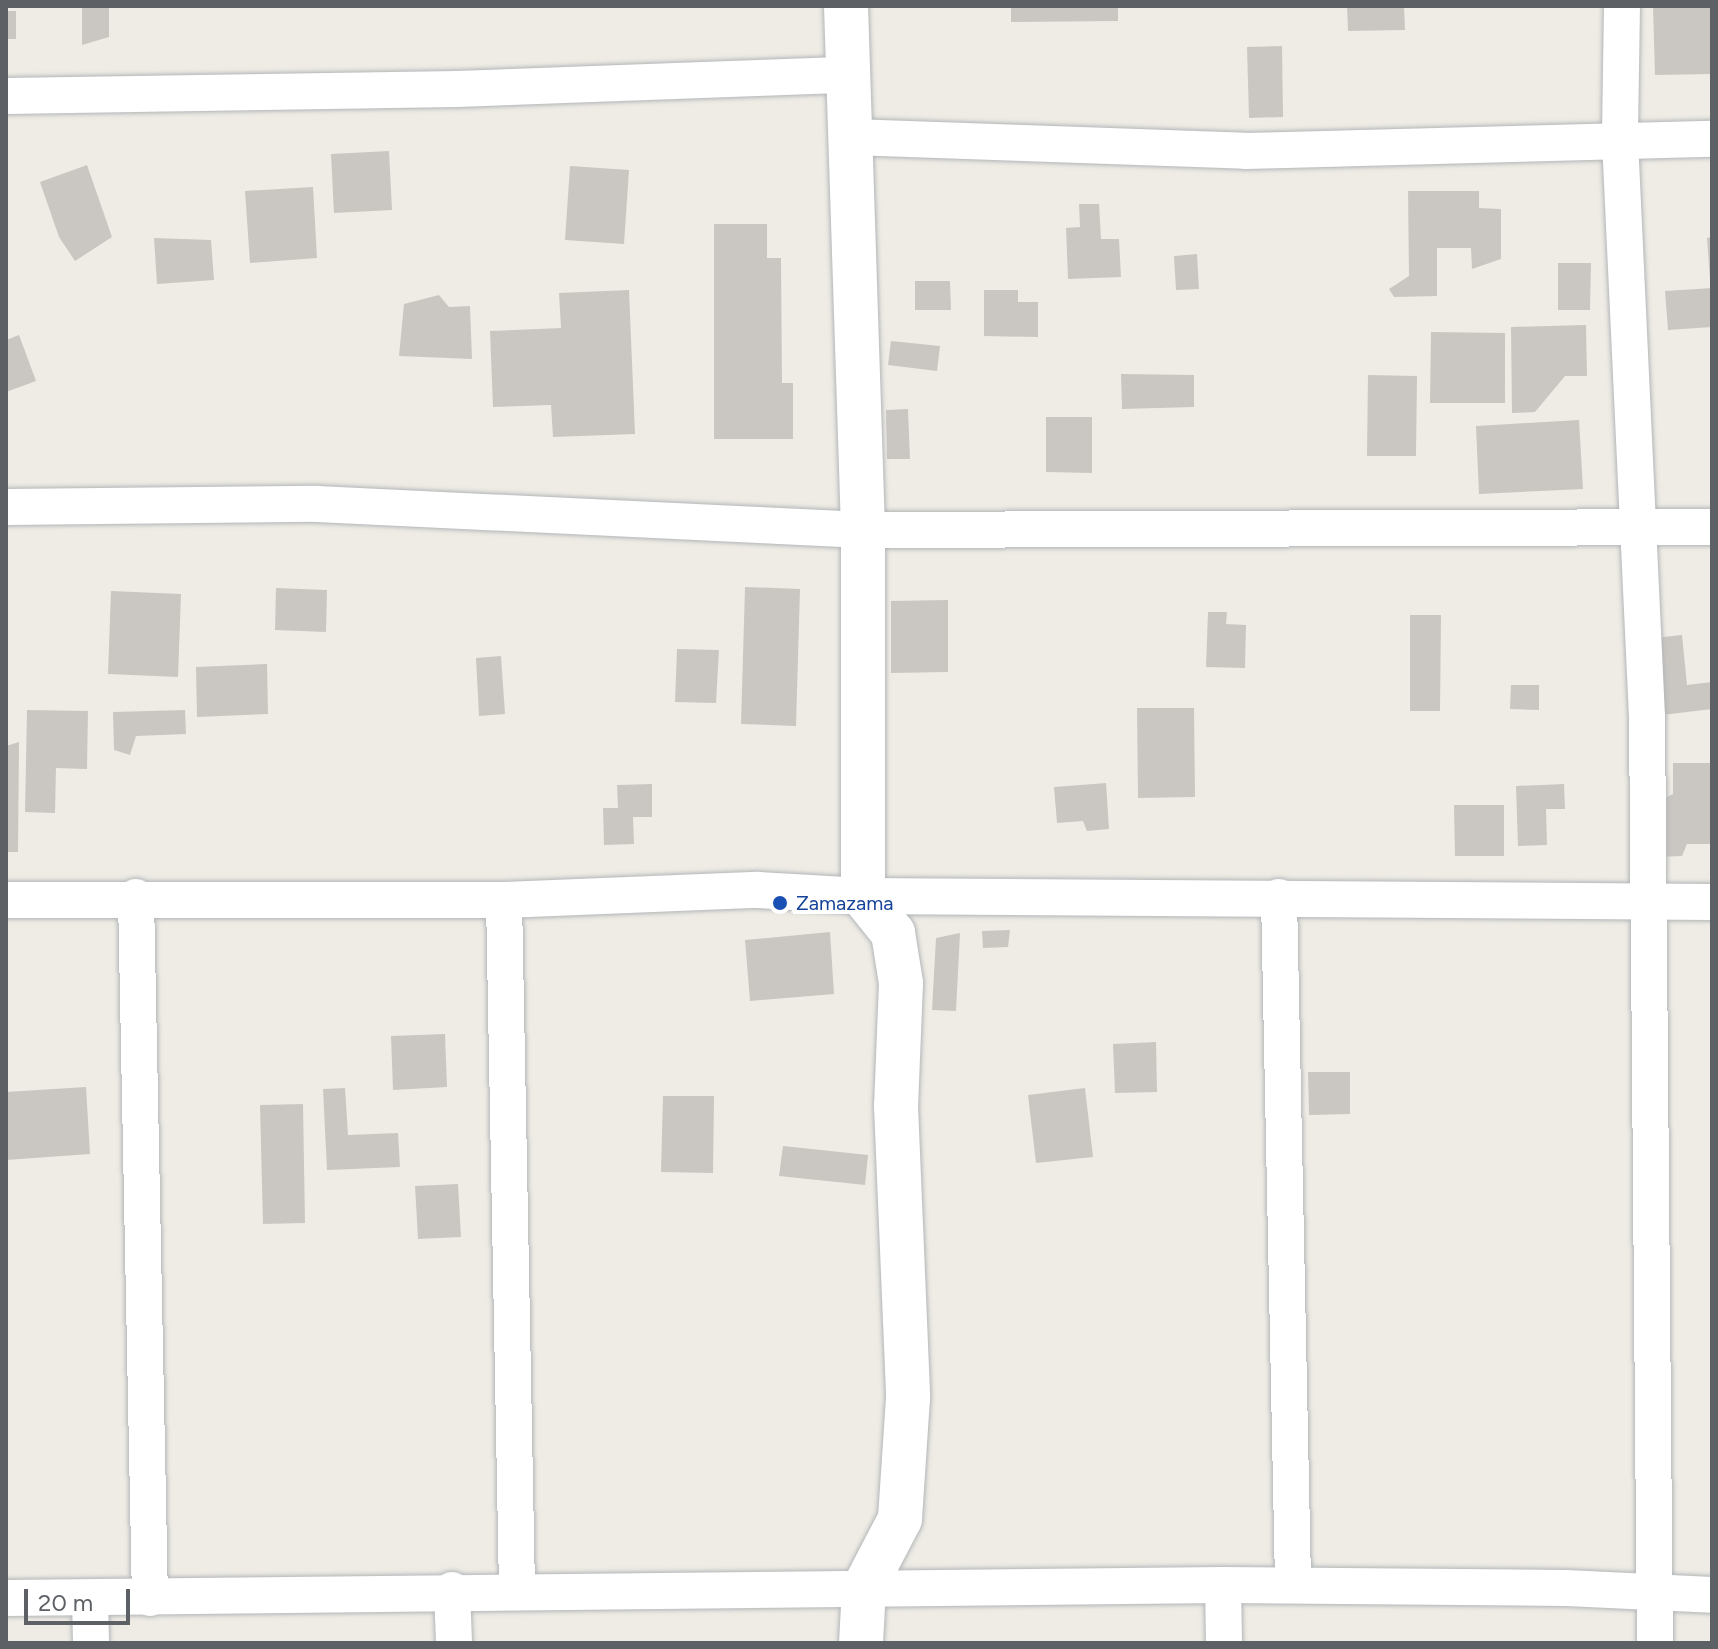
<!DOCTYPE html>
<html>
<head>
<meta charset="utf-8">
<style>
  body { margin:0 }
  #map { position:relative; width:1718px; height:1649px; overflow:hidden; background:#efece5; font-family:Figtree,sans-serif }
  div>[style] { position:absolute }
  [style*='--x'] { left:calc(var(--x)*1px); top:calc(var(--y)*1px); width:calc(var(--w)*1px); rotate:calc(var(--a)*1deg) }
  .building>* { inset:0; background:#cac7c2 }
  .roads { filter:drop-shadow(0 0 2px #b2b6b9) drop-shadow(0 0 2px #b2b6b9) }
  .street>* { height:36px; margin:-18px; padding:0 18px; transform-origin:18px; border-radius:18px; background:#fff }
  .secondary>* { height:44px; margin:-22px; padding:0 22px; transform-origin:22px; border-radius:22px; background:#fff }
  .dots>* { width:22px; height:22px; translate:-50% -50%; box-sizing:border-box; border:4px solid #fff; border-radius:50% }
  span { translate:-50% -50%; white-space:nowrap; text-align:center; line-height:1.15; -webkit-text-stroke:8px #fff; paint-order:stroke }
  .transit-label { font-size:20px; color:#164399 }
  .left { translate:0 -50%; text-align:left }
  .frame { position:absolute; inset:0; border:8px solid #5d6165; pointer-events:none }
  .scale { position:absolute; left:24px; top:1589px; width:106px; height:36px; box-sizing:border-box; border:4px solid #5d6165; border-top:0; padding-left:10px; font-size:24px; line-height:28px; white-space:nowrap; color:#5d6165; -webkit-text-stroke:6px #fff; paint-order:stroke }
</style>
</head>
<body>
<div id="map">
  <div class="building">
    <i style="clip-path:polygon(82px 6px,109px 6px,109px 37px,82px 45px)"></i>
    <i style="clip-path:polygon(1011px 6px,1118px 6px,1118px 21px,1011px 22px)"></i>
    <i style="clip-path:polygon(1347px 6px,1404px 6px,1405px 30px,1348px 31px)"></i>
    <i style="clip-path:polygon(1653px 6px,1712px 6px,1712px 74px,1655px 75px)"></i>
    <i style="clip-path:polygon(6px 11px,16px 11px,16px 39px,6px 39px)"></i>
    <i style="clip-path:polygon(1282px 46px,1283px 117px,1249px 118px,1247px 47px)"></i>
    <i style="clip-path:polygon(389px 151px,392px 210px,334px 213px,331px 154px)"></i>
    <i style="clip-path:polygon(87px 165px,112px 237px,75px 261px,59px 237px,40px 182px)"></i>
    <i style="clip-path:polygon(570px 166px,629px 170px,624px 244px,565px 240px)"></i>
    <i style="clip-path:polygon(313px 187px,317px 258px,250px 263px,245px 191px)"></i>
    <i style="clip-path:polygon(1408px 191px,1479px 191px,1479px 208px,1501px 209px,1501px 259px,1472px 269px,1471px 248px,1437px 248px,1437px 296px,1394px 297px,1389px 289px,1409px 276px)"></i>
    <i style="clip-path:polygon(1079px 204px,1099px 204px,1101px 239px,1119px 239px,1121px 277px,1068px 279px,1066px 228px,1080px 227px)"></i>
    <i style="clip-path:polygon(714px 224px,767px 224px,767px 258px,781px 258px,782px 383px,793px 383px,793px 439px,714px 439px)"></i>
    <i style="clip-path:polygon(1712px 237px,1712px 280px,1710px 280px,1707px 238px)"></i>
    <i style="clip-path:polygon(154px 238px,211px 240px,214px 280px,157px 284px)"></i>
    <i style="clip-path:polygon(1197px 254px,1199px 289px,1176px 290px,1174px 256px)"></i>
    <i style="clip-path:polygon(1558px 263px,1591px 263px,1590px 310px,1558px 310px)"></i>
    <i style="clip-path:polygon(915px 281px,950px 281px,951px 310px,915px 310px)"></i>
    <i style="clip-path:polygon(1712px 288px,1712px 327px,1668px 330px,1665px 291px)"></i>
    <i style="clip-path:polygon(629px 290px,635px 434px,553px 437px,551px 405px,493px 407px,490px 331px,561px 328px,559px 293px)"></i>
    <i style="clip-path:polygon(984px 290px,1018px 290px,1018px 302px,1038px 302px,1038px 337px,984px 336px)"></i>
    <i style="clip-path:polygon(439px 295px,449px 307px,470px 306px,472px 359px,399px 356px,404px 304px)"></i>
    <i style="clip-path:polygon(1586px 325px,1587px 376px,1565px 376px,1535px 412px,1512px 413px,1511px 327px)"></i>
    <i style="clip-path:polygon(1431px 332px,1505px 333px,1505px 403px,1430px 403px)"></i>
    <i style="clip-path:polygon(19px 335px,36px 381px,6px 392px,6px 340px)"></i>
    <i style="clip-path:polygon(891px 341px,940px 346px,937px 371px,888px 365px)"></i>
    <i style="clip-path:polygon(1121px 374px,1194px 375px,1194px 407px,1122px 409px)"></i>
    <i style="clip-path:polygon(1368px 375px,1417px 376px,1416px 456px,1367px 456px)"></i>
    <i style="clip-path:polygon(908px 409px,910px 459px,887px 459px,886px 410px)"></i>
    <i style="clip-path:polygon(1046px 417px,1092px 417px,1092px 473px,1046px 472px)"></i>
    <i style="clip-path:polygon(1579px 420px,1583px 489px,1479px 494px,1476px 426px)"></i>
    <i style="clip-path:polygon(745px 587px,800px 589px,796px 726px,741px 724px)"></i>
    <i style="clip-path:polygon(276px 588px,327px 590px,326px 632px,275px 630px)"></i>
    <i style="clip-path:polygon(111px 591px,181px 594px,178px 677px,108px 674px)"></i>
    <i style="clip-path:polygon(948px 600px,948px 672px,891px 673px,891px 601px)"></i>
    <i style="clip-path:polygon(1208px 612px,1227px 612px,1226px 624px,1246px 625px,1245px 668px,1206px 667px)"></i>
    <i style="clip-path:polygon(1410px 615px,1441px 615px,1440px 711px,1410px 711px)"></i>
    <i style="clip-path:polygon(1682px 635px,1687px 685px,1712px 682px,1712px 709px,1662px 715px,1654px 638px)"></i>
    <i style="clip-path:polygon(677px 649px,719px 650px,716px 703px,675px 702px)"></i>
    <i style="clip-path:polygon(501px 656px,505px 714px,479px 716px,476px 658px)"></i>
    <i style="clip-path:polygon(267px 664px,268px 714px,197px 717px,196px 667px)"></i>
    <i style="clip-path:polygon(1511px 685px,1539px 685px,1539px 710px,1510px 709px)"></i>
    <i style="clip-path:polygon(1137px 708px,1194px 708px,1195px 797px,1138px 798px)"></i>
    <i style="clip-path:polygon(27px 710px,88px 711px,87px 769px,56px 768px,55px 813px,25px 812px)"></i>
    <i style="clip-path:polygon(185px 710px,186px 734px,136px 736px,130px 755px,114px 750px,113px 712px)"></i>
    <i style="clip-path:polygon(19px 742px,18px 852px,6px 852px,6px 746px)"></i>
    <i style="clip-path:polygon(1673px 763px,1712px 763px,1712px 844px,1687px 844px,1682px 856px,1657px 857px,1655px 803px,1673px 794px)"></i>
    <i style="clip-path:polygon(1106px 783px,1109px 829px,1087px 831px,1083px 821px,1057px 823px,1054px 787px)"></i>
    <i style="clip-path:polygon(652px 784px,652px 817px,633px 817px,634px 844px,604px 845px,603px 808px,618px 808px,617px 785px)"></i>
    <i style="clip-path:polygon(1564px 784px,1565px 809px,1546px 809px,1547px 845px,1518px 846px,1516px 786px)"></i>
    <i style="clip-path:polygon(1454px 805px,1504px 805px,1504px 856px,1455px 856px)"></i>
    <i style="clip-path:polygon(1010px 930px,1008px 947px,983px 948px,982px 931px)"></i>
    <i style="clip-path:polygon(830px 932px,834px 994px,750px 1001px,745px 940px)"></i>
    <i style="clip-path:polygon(960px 933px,956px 1011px,932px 1010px,936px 938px)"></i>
    <i style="clip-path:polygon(445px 1034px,447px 1087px,393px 1090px,391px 1036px)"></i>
    <i style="clip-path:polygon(1156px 1042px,1157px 1092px,1115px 1093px,1113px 1044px)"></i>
    <i style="clip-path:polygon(1308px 1072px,1350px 1072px,1350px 1114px,1309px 1115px)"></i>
    <i style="clip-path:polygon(86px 1087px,90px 1154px,6px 1160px,6px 1092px)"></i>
    <i style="clip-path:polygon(345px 1088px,348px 1135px,398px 1133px,400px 1167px,327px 1170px,323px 1089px)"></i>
    <i style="clip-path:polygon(1085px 1088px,1093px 1157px,1036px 1163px,1028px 1095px)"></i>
    <i style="clip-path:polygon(663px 1096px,714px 1096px,713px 1173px,661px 1172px)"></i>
    <i style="clip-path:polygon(303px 1104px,305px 1223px,263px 1224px,260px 1105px)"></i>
    <i style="clip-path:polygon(783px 1146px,868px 1155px,865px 1185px,779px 1176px)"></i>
    <i style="clip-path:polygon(458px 1184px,461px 1237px,418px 1239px,415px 1186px)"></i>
  </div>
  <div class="roads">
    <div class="street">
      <i style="--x:1622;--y:6;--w:134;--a:90.9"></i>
      <i style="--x:1620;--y:140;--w:578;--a:87.32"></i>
      <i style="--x:1647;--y:717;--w:926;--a:89.51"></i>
      <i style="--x:6;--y:96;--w:451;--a:-0.9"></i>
      <i style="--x:457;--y:89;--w:390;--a:-2.1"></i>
      <i style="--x:851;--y:137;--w:395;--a:2"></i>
      <i style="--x:1246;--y:151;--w:466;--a:-1.5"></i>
      <i style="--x:6;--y:507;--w:311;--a:-0.6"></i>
      <i style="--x:317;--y:504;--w:547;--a:2.73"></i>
      <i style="--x:863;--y:530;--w:849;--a:-0.2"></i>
      <i style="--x:136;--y:897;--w:701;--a:88.86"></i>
      <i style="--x:1279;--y:897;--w:688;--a:88.83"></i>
      <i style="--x:6;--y:900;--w:498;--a:0"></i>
      <i style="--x:504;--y:900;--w:254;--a:-2.3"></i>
      <i style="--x:758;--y:890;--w:105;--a:3.3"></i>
      <i style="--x:863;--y:896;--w:849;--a:0.4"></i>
      <i style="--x:504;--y:900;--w:690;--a:88.92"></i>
      <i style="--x:1223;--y:1585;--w:58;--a:89"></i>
      <i style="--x:452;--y:1590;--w:53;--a:87.8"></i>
      <i style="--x:6;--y:1598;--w:1217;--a:-0.61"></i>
      <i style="--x:1223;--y:1585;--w:343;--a:0.5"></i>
      <i style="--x:1566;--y:1588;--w:146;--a:2.7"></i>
      <i style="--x:90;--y:1598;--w:45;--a:88.7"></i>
    </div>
    <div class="secondary">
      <i style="--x:846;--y:6;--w:524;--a:88.14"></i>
      <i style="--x:863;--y:530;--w:366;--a:90"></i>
      <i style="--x:863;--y:896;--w:48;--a:51"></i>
      <i style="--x:893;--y:933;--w:51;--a:80.9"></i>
      <i style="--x:901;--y:983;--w:123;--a:92.3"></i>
      <i style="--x:896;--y:1106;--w:292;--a:87.6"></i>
      <i style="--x:908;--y:1398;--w:121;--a:93.8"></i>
      <i style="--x:900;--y:1519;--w:78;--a:117.6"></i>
      <i style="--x:864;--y:1588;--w:55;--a:93.1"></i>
    </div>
  </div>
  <div class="dots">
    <i style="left:780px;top:903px;background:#1a4fb4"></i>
  </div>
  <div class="transit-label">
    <span class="left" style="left:796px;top:903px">Zamazama</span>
  </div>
  <div class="frame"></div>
  <div class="scale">20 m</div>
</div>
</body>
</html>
